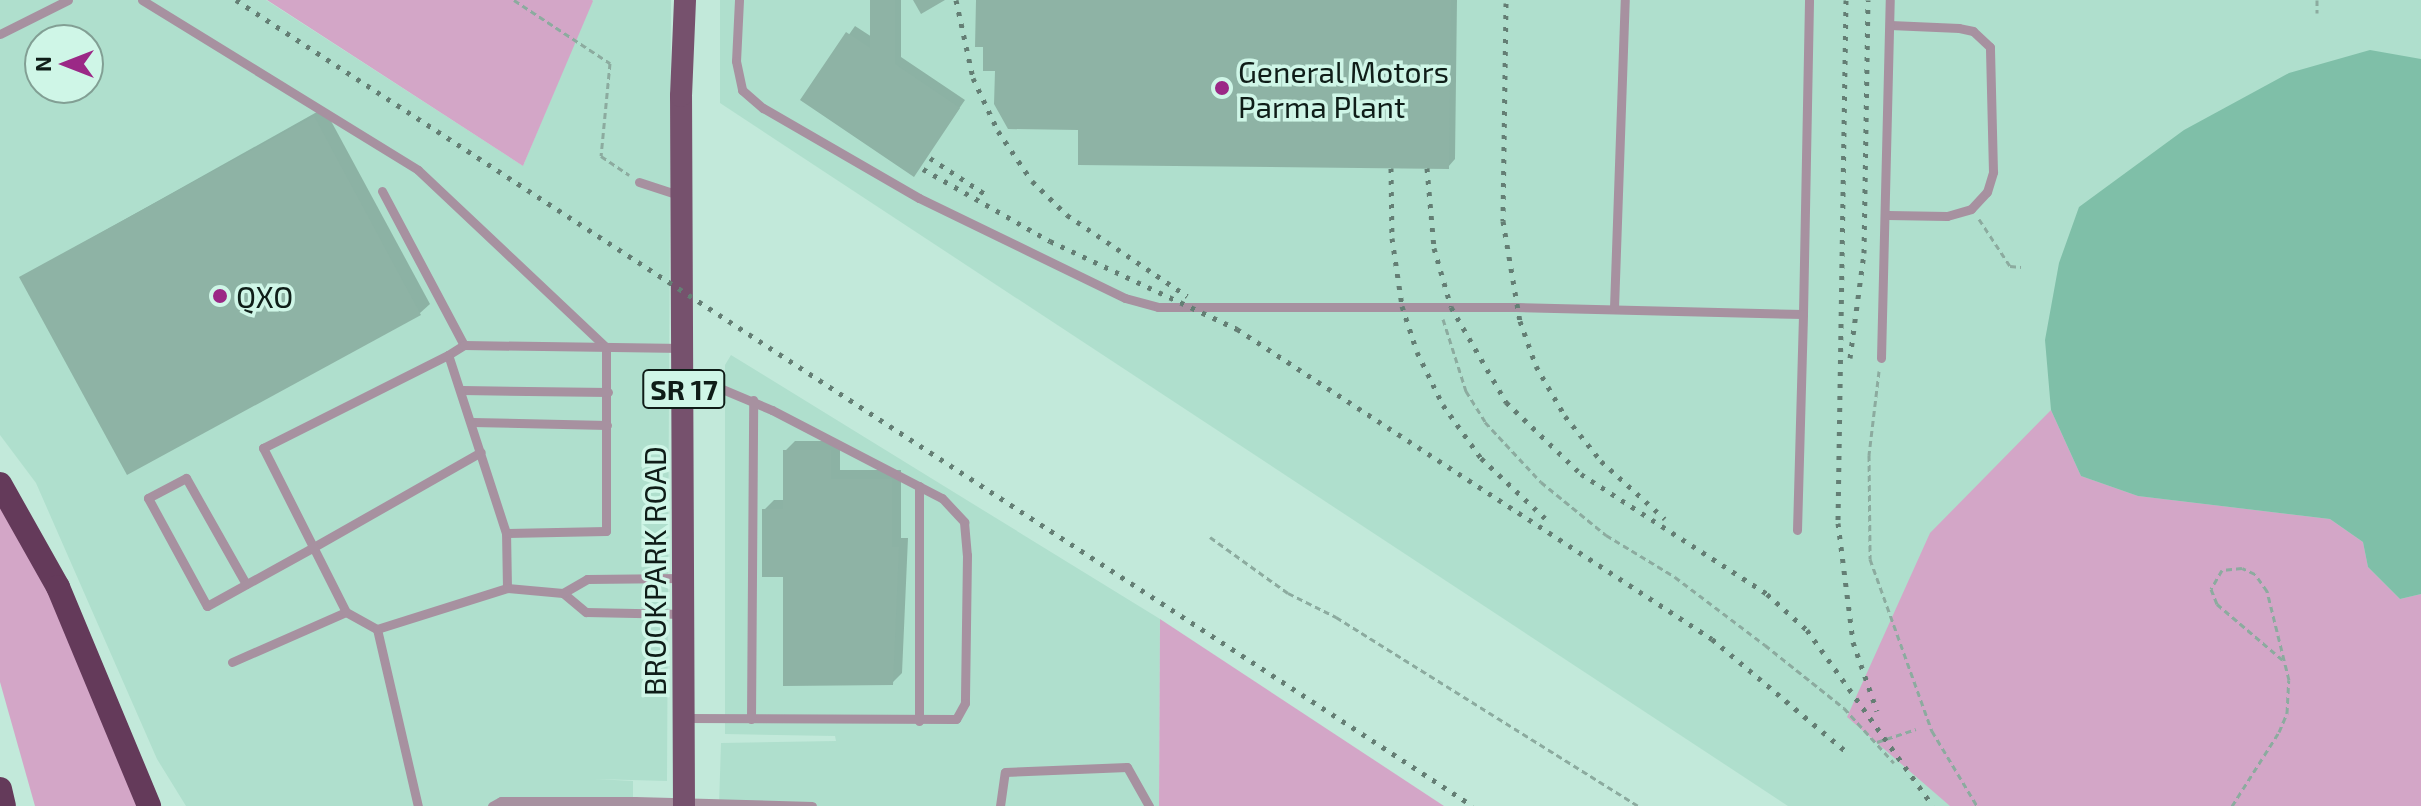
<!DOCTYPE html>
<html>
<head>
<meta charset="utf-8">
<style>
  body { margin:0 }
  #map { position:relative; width:2421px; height:806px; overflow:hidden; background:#c2e9da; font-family:"Exo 2",sans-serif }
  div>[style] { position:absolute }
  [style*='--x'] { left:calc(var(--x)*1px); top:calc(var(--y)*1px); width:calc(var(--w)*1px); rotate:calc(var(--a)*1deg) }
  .built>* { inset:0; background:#afdfcd }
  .green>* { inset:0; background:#d3a6c7 }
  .water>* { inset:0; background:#7fbfa8 }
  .shadow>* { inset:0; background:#0003 }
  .building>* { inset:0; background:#8eb3a5 }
  .path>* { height:3px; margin-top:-1.5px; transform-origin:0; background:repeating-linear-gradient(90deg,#8cab9f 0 6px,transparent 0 10px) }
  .service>* { height:9px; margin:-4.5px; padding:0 4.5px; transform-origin:4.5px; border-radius:4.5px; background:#a791a0 }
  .primary>* { height:22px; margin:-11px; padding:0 11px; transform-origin:11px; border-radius:11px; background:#76516d }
  .motorway>* { height:24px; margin:-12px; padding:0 12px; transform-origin:12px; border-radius:12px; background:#643a5a }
  .rail>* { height:5px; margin-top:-2.5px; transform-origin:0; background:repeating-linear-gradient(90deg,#647e74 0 4px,transparent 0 12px) }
  .dots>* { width:22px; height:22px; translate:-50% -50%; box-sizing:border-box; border:4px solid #cff6e7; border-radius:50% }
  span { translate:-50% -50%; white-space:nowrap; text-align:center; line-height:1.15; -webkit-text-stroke:7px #cff6e7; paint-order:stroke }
  .shield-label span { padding:2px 6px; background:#cff6e7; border:2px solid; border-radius:6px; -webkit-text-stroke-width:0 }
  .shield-label { font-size:28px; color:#0f1d18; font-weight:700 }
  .poi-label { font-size:30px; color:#0f1d18 }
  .left { translate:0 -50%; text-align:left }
  .street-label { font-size:30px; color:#0f1d18 }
  .north { position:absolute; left:24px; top:24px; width:80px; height:80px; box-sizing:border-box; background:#cff6e7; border:2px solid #829f94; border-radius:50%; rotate:270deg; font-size:22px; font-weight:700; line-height:32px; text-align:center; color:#0f1d18 }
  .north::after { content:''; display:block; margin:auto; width:28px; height:36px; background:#9b2886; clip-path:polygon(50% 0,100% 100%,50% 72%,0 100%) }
</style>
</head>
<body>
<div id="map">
  <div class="built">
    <i style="clip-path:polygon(evenodd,0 0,266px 0,523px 166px,592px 0,671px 0,667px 781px,595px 779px,633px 781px,633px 806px,186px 806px,157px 759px,36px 483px,0 435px,0 0,40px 40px,88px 40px,88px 88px,40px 88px,40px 40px)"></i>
    <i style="clip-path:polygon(720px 0,2421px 0,2421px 806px,1788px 806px,720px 103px)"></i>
    <i style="clip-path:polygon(731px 355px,1160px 619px,1159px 806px,719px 806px,721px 743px,836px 741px,835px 736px,725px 734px,725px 365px)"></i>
  </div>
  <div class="green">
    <i style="clip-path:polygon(267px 0,592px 0,593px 1px,523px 166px)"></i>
    <i style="clip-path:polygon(2051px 410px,2081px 476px,2138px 496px,2330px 519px,2363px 542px,2368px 567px,2400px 599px,2421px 594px,2421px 806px,1950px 806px,1847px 717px,1930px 533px)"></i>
    <i style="clip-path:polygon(0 505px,45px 585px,138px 806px,35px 806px,0 682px)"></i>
    <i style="clip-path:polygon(1160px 619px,1444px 806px,1159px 806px)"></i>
  </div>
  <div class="water">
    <i style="clip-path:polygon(2370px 50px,2421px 59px,2421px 594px,2400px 599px,2368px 567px,2363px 542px,2330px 519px,2138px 496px,2081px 476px,2051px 410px,2045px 340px,2059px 263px,2079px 207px,2184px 130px,2289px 73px)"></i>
  </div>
  <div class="shadow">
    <i style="clip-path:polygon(872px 0,901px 0,901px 57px,965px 100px,914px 174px,803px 100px,855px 26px,872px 37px)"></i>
    <i style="clip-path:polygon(978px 0,1526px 0,1457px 0,1455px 159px,1448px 167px,1080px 128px,997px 69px,985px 45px)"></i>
    <i style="clip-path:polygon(324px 108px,430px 304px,420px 313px,22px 277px)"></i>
    <i style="clip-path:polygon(795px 441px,840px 441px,840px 470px,901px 470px,901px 538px,908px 538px,902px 673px,892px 683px,785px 575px,764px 510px,774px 500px,785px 500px,785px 451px)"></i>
  </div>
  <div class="building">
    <i style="clip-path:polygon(870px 0,895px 0,895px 64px,960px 108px,914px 177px,800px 100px,846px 32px,870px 48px)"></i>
    <i style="clip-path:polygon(913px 0,945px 0,921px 14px)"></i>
    <i style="clip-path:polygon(976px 0,1451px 0,1449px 169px,1078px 165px,1078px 130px,1008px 129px,994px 104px,995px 71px,983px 71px,983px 47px,975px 47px)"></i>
    <i style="clip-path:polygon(314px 116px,421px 315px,127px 475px,19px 277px)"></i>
    <i style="clip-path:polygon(783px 450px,831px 450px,831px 479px,892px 479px,892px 547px,899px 547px,893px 685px,783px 686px,783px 577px,762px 577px,762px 509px,783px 509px)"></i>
  </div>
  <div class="path">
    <i style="--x:514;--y:0;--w:115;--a:33.3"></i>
    <i style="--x:610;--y:63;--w:93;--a:95.5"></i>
    <i style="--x:601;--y:156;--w:34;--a:34"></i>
    <i style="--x:2317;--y:0;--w:13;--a:90"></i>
    <i style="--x:1979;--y:219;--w:56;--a:56.6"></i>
    <i style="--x:2010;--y:266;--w:11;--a:5"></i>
    <i style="--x:1443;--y:319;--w:76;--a:72.3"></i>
    <i style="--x:1466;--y:391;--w:36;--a:58"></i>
    <i style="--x:1485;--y:422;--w:82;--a:47"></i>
    <i style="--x:1541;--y:482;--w:84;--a:39.2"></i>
    <i style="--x:1606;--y:535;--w:81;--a:31.3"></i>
    <i style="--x:1675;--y:577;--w:113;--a:37.1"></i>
    <i style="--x:1765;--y:645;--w:101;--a:38.6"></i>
    <i style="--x:1844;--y:708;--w:74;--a:47.7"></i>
    <i style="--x:1879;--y:371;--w:85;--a:96.8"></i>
    <i style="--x:1869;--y:455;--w:104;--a:89.4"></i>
    <i style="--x:1870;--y:559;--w:183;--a:70.2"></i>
    <i style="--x:1932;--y:731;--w:87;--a:59"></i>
    <i style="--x:1210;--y:537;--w:96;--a:35.7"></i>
    <i style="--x:1288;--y:593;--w:54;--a:26.6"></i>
    <i style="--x:1336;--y:617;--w:356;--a:32"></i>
    <i style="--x:1877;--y:742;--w:41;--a:-18.4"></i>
    <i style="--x:2232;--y:806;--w:88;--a:-57.6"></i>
    <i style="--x:2279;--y:732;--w:21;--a:-67"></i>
    <i style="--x:2287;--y:713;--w:33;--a:-87"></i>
    <i style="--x:2289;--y:680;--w:92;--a:-103.9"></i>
    <i style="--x:2267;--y:591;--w:21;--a:-125"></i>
    <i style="--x:2255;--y:574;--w:14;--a:-155"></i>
    <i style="--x:2242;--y:568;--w:20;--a:174"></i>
    <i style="--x:2222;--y:570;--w:22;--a:120"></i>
    <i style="--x:2211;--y:589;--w:16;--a:68"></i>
    <i style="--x:2217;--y:604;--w:88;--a:40.4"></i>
  </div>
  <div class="service">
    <i style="--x:142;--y:0;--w:324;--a:31.6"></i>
    <i style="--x:418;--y:170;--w:258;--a:43.3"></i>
    <i style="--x:606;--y:347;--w:184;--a:90"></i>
    <i style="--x:606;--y:531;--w:100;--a:178.9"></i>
    <i style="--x:739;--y:0;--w:61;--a:92.8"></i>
    <i style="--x:736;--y:61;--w:30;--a:78"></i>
    <i style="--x:742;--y:90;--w:28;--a:41"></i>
    <i style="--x:763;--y:108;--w:180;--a:30"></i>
    <i style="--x:919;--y:198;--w:229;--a:25.9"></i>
    <i style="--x:1125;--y:298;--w:34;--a:15"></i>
    <i style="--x:1158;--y:307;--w:358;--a:0"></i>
    <i style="--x:1516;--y:307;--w:287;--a:1.4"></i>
    <i style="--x:1803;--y:314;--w:314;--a:-88.9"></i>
    <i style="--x:0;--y:34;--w:76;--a:-26.6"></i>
    <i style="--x:639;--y:182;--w:45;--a:18"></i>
    <i style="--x:382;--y:191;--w:174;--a:62"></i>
    <i style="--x:1888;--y:215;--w:59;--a:1"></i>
    <i style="--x:1947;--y:216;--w:25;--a:-16"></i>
    <i style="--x:1971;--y:209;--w:23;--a:-47"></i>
    <i style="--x:1987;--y:192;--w:21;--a:-73"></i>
    <i style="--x:1993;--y:172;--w:125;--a:-91.4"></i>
    <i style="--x:1990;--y:47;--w:23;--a:-137"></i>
    <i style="--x:1973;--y:31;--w:14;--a:-168"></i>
    <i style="--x:1959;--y:28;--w:69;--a:-177.5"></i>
    <i style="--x:1614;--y:308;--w:308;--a:-88"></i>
    <i style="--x:1881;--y:358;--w:358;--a:-88.6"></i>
    <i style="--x:684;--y:373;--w:95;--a:22.8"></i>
    <i style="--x:772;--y:410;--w:191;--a:27.4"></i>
    <i style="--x:942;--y:498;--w:33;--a:47"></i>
    <i style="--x:964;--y:522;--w:33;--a:85"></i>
    <i style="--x:967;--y:555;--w:148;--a:90.8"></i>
    <i style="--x:965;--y:703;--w:18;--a:119"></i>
    <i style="--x:956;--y:719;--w:272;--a:-179.8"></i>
    <i style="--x:462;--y:390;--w:146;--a:0.8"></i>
    <i style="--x:472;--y:422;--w:135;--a:1.3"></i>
    <i style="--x:919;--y:486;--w:235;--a:90"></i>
    <i style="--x:1797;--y:530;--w:216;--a:-88.4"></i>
    <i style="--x:246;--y:584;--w:122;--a:-119.5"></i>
    <i style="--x:186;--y:478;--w:43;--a:152.2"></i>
    <i style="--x:148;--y:498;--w:123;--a:61.4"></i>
    <i style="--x:207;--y:606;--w:120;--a:-28.9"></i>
    <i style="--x:312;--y:548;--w:194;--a:-29.6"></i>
    <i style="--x:507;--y:588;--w:55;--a:-91"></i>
    <i style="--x:506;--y:533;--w:187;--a:-108"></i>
    <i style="--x:448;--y:355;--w:19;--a:-32"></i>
    <i style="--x:464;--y:345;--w:219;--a:0.8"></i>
    <i style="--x:563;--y:593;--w:30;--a:40"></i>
    <i style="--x:586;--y:612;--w:98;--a:1.2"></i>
    <i style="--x:346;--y:612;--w:184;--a:-116.8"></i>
    <i style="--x:263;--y:448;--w:207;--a:-26.7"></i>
    <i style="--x:377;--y:629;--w:182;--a:77"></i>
    <i style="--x:232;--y:662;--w:124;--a:-23.7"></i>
    <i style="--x:346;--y:612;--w:35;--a:29"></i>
    <i style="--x:377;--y:629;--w:136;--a:-17.5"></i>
    <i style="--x:507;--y:588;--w:56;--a:5.1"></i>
    <i style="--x:563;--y:593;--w:28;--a:-30"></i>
    <i style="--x:587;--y:579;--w:94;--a:-0.6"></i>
    <i style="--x:751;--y:719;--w:319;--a:-89.6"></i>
    <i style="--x:492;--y:806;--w:10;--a:-29"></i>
    <i style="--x:501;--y:801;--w:134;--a:0"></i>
    <i style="--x:635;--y:801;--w:177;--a:1.6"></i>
    <i style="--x:1000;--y:806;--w:34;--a:-82"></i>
    <i style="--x:1005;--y:772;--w:122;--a:-2.3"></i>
    <i style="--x:1127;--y:767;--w:45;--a:60.6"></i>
  </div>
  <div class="primary">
    <i style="--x:684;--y:806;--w:710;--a:-90.24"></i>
    <i style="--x:681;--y:96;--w:96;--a:-87.6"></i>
  </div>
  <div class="motorway">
    <i style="--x:0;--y:484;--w:118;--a:60.6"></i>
    <i style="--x:58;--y:587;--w:237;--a:67.4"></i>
    <i style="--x:0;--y:789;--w:17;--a:77"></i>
  </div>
  <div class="rail">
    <i style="--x:236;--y:0;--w:1476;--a:33.09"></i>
    <i style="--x:956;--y:0;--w:80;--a:77.7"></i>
    <i style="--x:973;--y:78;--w:59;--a:64.7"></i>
    <i style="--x:998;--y:131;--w:60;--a:55.8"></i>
    <i style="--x:1032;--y:181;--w:49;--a:44.2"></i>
    <i style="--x:1067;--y:215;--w:145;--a:34"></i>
    <i style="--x:1846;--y:0;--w:523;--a:90.88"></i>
    <i style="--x:1838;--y:523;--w:120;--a:82.8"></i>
    <i style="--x:1853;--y:642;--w:73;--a:70.8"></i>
    <i style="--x:1506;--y:3;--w:218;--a:90.8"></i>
    <i style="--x:1503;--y:221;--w:101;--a:80.4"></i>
    <i style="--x:1520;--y:321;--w:48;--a:70.4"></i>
    <i style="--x:1536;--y:366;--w:58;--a:59.9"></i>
    <i style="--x:1565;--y:416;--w:58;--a:51.3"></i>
    <i style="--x:1601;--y:461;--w:86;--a:42.2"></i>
    <i style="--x:930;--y:158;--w:66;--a:33.2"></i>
    <i style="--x:1391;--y:168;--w:70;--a:89.2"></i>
    <i style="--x:1392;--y:238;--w:69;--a:81.6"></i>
    <i style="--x:1402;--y:306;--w:48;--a:71.9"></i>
    <i style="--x:1417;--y:352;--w:59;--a:63.9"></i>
    <i style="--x:1443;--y:405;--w:65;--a:54.4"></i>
    <i style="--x:1481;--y:458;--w:89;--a:43.2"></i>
    <i style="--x:1427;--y:168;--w:80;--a:85"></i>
    <i style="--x:1434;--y:248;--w:61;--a:73.9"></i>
    <i style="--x:1451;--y:307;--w:110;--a:59.9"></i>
    <i style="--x:1506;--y:402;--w:104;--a:43.8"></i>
    <i style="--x:1581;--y:474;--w:221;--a:32.8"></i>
    <i style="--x:1767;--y:594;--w:54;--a:42"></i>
    <i style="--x:1807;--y:630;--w:216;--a:54.4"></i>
    <i style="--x:923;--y:169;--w:146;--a:29.6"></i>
    <i style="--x:1050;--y:241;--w:207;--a:25.2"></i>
    <i style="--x:1237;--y:329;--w:567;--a:33.13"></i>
    <i style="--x:1712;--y:639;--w:177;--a:40"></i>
    <i style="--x:1850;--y:358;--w:106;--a:-82.4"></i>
    <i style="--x:1864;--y:253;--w:253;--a:-89.1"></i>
  </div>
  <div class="dots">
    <i style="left:1222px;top:88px;background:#9b2886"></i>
    <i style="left:220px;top:296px;background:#9b2886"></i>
  </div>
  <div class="shield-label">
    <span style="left:684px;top:389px">SR 17</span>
  </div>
  <div class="poi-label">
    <span class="left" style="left:1238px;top:88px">General Motors<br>Parma Plant</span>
    <span class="left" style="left:236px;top:296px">QXO</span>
  </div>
  <div class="street-label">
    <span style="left:654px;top:571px;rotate:-90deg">BROOKPARK ROAD</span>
  </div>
  <div class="north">N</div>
</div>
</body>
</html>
